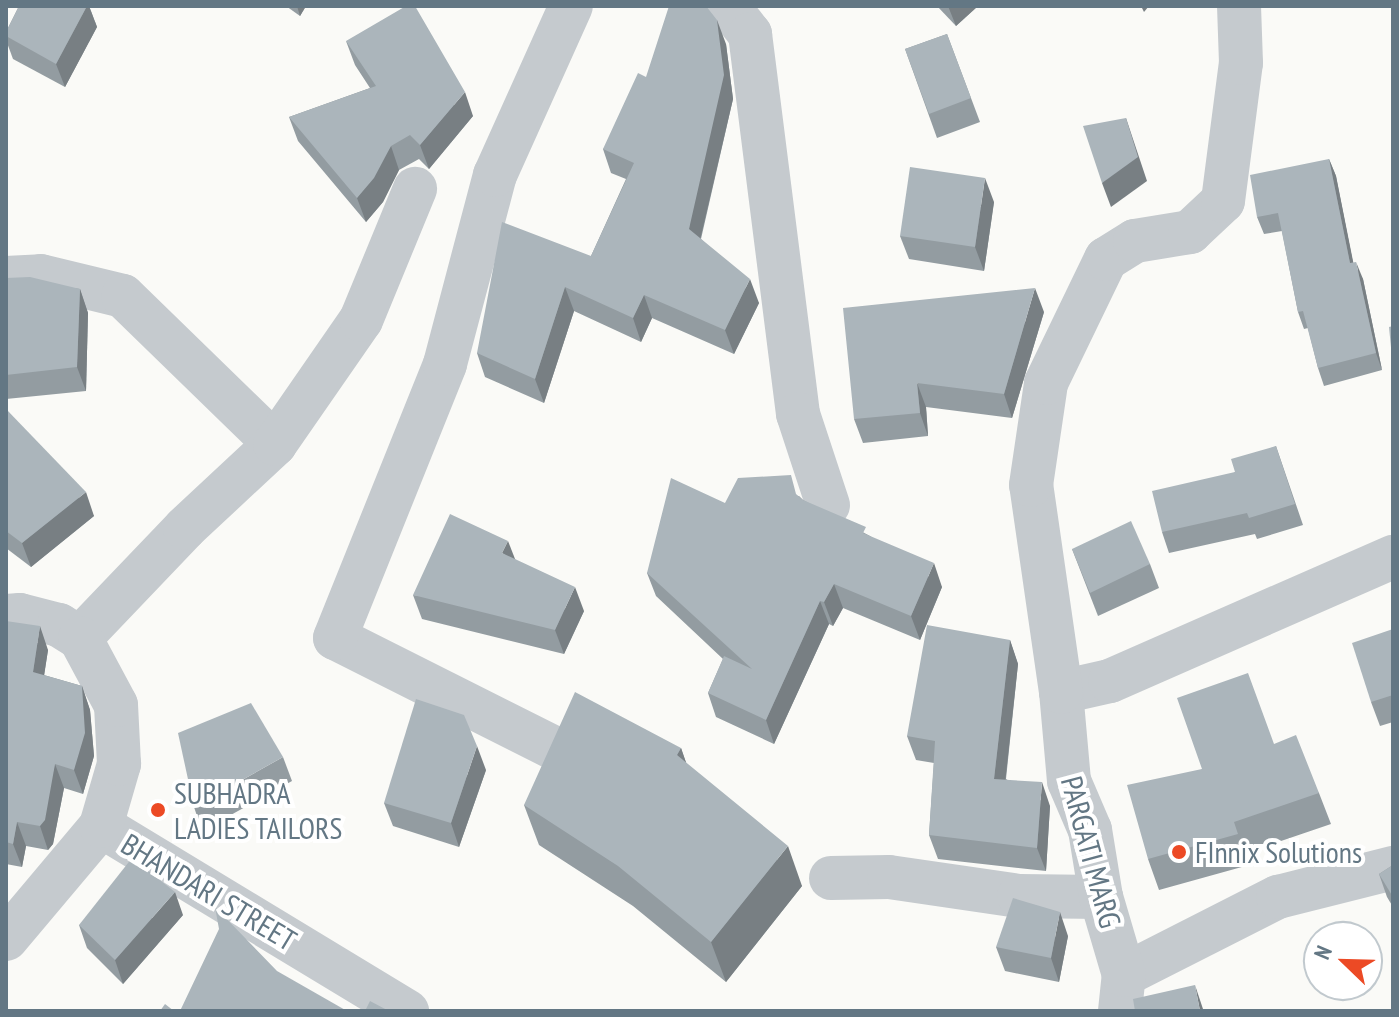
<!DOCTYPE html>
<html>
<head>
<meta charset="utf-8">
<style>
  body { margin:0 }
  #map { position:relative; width:1399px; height:1017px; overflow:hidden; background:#fafaf7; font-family:"PT Sans Narrow",sans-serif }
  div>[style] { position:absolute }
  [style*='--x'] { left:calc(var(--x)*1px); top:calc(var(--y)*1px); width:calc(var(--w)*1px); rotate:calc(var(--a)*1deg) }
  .street>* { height:44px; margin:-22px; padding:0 22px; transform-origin:22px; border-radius:22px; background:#c5cace }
  .wall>* { inset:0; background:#939ca1 }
  .shaded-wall>* { inset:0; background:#787f83 }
  .building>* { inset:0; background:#abb5bb }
  .dots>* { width:22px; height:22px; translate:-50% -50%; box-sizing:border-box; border:4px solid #fff; border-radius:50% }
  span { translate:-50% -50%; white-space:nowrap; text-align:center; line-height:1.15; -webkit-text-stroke:8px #fff; paint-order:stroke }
  .poi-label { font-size:30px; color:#637784 }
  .left { translate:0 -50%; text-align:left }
  .street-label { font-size:30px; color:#637784 }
  .frame { position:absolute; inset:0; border:8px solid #637784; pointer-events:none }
  .north { position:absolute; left:1303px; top:921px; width:80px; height:80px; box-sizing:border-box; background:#fff; border:2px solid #c1c9ce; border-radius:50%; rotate:293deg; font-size:22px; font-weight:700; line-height:32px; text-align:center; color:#637784 }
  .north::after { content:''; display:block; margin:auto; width:28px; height:36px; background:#ec4a25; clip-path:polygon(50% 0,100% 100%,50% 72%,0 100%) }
</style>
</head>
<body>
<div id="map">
  <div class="street">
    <i style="--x:728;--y:6;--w:36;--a:52"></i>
    <i style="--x:750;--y:34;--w:383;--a:82.8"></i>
    <i style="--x:798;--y:414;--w:96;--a:71.8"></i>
    <i style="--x:6;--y:278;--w:35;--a:-3"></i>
    <i style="--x:41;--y:276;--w:84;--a:13.7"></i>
    <i style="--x:123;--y:296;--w:212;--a:44.2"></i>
    <i style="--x:6;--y:616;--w:14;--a:-4"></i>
    <i style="--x:20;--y:615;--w:40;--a:14.4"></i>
    <i style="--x:59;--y:625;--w:25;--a:32"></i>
    <i style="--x:80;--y:638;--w:152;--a:-46.3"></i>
    <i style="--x:185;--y:528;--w:123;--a:-43"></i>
    <i style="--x:275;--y:444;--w:151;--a:-55.3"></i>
    <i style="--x:361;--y:320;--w:142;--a:-67.6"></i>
    <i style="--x:1061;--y:692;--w:50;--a:-12.7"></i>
    <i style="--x:1110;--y:681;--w:309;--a:-23.7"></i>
    <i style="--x:554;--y:748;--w:245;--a:-153.3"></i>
    <i style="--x:335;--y:638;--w:295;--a:-68.1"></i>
    <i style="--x:445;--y:364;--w:196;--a:-75.2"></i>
    <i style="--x:495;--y:175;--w:185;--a:-65.8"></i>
    <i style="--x:101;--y:826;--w:358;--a:31.2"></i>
    <i style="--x:831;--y:878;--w:58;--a:-1"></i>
    <i style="--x:889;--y:877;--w:131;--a:8.3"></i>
    <i style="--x:1019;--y:896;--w:82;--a:0.7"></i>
    <i style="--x:6;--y:939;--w:148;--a:-49.9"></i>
    <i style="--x:101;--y:826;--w:65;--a:-73.8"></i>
    <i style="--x:119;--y:764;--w:59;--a:-92.9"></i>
    <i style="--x:116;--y:705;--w:76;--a:-118.2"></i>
    <i style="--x:1124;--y:975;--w:173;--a:-26.9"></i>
    <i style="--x:1278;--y:897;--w:119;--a:-14.2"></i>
    <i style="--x:1120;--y:1011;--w:36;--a:-84"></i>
    <i style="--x:1124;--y:975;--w:81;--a:-106.4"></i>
    <i style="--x:1101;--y:897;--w:68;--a:-99.3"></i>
    <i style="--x:1090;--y:830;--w:53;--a:-113.2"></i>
    <i style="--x:1069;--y:781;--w:89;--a:-95.1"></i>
    <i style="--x:1061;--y:692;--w:209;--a:-98.2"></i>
    <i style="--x:1031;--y:485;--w:103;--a:-81.6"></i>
    <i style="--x:1046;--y:383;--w:138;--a:-64.2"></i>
    <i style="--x:1106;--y:259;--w:34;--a:-32"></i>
    <i style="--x:1135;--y:241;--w:56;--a:-9.3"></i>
    <i style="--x:1190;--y:232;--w:45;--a:-43.2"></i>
    <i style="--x:1223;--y:201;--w:139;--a:-82.6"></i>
    <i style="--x:1241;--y:63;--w:57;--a:-92"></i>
  </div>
  <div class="wall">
    <i style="clip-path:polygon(19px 6px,89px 6px,97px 27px,65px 87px,13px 59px,6px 40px,6px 32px)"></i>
    <i style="clip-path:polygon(286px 6px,306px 6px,300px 16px)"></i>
    <i style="clip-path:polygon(937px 6px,978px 6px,956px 26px)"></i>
    <i style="clip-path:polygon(947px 34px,980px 122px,937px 138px,905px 49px)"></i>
    <i style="clip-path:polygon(346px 41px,473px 116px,429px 169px,419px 159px,399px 170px,383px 202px,366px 222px,298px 141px,289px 117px,370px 88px,355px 65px)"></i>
    <i style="clip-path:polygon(726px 44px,733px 99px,701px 239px,759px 303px,734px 354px,652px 318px,641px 342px,574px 311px,544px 403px,485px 377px,477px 353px,591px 256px,626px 179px,611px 173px,603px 149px)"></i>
    <i style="clip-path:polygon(1329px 159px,1336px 176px,1353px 263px,1363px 279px,1382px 370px,1324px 386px,1318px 368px,1308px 328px,1304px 329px,1298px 312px,1282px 231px,1264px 234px,1257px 217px)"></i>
    <i style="clip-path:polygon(994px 202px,984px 271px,909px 259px,900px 236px)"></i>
    <i style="clip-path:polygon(6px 278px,80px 289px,88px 313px,86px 391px,6px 399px)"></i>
    <i style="clip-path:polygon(1044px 312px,1012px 418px,926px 407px,928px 436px,863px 443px,854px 419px)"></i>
    <i style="clip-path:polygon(6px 409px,94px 516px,31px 567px,6px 548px)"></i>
    <i style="clip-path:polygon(1276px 446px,1303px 525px,1257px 539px,1255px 534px,1169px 553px,1162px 532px,1235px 472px)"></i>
    <i style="clip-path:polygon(799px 496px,803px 500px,870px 536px,942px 587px,920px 640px,843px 608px,833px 626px,829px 624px,774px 744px,716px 717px,708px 693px,723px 659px,656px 596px,647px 573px,725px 503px)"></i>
    <i style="clip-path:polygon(1072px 549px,1150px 564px,1159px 588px,1098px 616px)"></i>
    <i style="clip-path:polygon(413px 595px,584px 611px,564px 654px,422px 619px)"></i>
    <i style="clip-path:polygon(6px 621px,48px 650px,44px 675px,82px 686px,90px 710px,94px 756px,83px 794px,64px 788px,53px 844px,48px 850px,26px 846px,22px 867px,6px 864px)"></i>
    <i style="clip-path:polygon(1393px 629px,1393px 722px,1380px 726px,1371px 702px)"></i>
    <i style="clip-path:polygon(1010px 640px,1018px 664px,1006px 779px,1050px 806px,1046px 871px,938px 859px,929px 835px,934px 763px,916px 760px,907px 736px)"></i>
    <i style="clip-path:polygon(1274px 744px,1319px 793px,1331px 824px,1246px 853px,1249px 865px,1159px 890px,1148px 859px,1202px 769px)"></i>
    <i style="clip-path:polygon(681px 748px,686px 763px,802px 886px,726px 982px,633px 906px,539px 845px,524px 805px)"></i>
    <i style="clip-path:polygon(283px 757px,292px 781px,202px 831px,194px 807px)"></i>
    <i style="clip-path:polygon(486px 770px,459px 847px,393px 826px,384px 803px)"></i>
    <i style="clip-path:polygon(1393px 865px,1393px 907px,1387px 897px,1379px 874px)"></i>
    <i style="clip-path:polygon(183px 915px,123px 984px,87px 948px,79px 925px)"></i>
    <i style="clip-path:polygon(1068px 936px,1059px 982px,1005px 971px,996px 947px)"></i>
  </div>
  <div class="shaded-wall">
    <i style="clip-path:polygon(87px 6px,89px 6px,97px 27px,65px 87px,56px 64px)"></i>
    <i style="clip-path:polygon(297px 6px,306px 6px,300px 16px)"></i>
    <i style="clip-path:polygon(948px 6px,978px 6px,956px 26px)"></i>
    <i style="clip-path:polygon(1141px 6px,1149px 6px,1144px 12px)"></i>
    <i style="clip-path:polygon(717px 20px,726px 44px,733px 99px,697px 253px,689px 229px)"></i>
    <i style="clip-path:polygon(465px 92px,473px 116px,429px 169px,420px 145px)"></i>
    <i style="clip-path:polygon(1126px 118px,1147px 181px,1111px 207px,1102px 183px)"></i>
    <i style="clip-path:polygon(391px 146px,399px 170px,383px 202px,366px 222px,357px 198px)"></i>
    <i style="clip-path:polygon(1329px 159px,1336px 176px,1357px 281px,1350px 263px)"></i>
    <i style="clip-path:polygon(985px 178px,994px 202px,984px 271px,975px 247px)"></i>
    <i style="clip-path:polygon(1356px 262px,1363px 279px,1382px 370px,1376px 353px)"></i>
    <i style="clip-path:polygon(750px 279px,759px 303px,734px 354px,725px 330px)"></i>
    <i style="clip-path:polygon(565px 287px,574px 311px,544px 403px,535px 379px)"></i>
    <i style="clip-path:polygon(1035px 288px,1044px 312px,1012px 418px,1004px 394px)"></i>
    <i style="clip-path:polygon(80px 289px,88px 313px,86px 391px,77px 367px)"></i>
    <i style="clip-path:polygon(644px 295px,652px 318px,641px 342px,633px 318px)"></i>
    <i style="clip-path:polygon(917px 383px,926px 407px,928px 436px,920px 413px)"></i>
    <i style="clip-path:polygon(86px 492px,94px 516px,31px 567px,22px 543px)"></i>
    <i style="clip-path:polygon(508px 541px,517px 564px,502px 553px)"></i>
    <i style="clip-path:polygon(934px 563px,942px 587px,920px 640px,911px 616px)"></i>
    <i style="clip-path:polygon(834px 584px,843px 608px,833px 626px,824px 602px)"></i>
    <i style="clip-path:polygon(575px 587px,584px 611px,564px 654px,555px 630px)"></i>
    <i style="clip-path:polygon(820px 601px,829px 624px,774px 744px,766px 720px)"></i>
    <i style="clip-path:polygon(40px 626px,48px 650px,41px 696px,33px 672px)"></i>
    <i style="clip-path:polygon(1010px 640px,1018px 664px,1003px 802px,994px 779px)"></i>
    <i style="clip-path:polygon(82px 686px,90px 710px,94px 756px,83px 794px,74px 770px)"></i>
    <i style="clip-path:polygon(477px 746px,486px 770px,459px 847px,451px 823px)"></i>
    <i style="clip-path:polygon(681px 748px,695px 788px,677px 755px)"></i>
    <i style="clip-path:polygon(55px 764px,64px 788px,53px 844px,48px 850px,40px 826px)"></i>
    <i style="clip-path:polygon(1042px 782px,1050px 806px,1046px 871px,1037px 848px)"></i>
    <i style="clip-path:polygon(17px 822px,26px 846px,22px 867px,13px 844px)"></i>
    <i style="clip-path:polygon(788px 846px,802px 886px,726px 982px,711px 942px)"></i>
    <i style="clip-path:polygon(175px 892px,183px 915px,123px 984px,115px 960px)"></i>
    <i style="clip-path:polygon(1060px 912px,1068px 936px,1059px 982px,1051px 958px)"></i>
    <i style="clip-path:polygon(1195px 985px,1203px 1009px,1204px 1011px,1200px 1011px)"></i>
  </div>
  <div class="building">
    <i style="clip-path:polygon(19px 6px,87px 6px,56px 64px,6px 36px,6px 32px)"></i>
    <i style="clip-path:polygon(406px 6px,415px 6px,465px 92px,420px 145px,410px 135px,391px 146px,374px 178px,357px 198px,289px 117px,376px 86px,346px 41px)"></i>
    <i style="clip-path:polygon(669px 6px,706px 6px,717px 20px,724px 75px,689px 229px,750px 279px,725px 330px,644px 295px,633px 318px,565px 287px,535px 379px,477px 353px,502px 222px,591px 256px,634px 163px,603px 149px,638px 73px,646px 77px)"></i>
    <i style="clip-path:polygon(947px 34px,971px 98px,929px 114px,905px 49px)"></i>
    <i style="clip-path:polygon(1126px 118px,1138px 157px,1102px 183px,1083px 126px)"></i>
    <i style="clip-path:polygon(1329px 159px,1350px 263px,1356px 262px,1376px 353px,1318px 368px,1303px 311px,1298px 312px,1278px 213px,1257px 217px,1250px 175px)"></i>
    <i style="clip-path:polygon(910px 167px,985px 178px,975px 247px,900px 236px)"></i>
    <i style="clip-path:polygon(30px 277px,80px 289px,77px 367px,6px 375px,6px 278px)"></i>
    <i style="clip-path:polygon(1035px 288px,1004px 394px,917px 383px,920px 413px,854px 419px,843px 308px)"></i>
    <i style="clip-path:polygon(1393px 326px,1393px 368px,1389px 327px)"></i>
    <i style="clip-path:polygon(6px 409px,86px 492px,22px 543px,6px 531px)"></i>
    <i style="clip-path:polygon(1276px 446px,1295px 504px,1249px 518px,1247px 513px,1162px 532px,1152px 491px,1235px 472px,1231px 459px)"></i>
    <i style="clip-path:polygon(791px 475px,796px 494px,803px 500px,866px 527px,863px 533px,934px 563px,911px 616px,834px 584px,824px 602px,820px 601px,766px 720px,708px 693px,724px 656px,752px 669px,647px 573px,671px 478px,725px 503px,738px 478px)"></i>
    <i style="clip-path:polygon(450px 514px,508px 541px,502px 553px,575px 587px,555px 630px,413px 595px)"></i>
    <i style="clip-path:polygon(1131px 521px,1150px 564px,1090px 593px,1072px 549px)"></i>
    <i style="clip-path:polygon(6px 621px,40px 626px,33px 672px,82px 686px,85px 733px,74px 770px,55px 764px,45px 820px,40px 826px,17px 822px,13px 844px,6px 842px)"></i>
    <i style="clip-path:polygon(927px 625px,1010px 640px,994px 779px,1042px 782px,1037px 848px,929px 835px,935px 741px,907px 736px)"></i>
    <i style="clip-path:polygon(1393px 629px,1393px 695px,1371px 702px,1352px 643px)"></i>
    <i style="clip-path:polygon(1248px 673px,1274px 744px,1296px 735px,1319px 793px,1234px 822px,1238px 834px,1148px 859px,1127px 785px,1202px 769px,1177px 698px)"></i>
    <i style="clip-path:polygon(575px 692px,681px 748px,677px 755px,788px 846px,711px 942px,618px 866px,524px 805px)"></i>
    <i style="clip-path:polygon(416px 699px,464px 715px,477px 746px,451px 823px,384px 803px)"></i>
    <i style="clip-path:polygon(251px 703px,283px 757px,194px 807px,178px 733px)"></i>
    <i style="clip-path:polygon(132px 858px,175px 892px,115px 960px,79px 925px)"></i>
    <i style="clip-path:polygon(1393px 865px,1393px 897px,1379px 874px)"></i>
    <i style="clip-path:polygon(1013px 898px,1060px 912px,1051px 958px,996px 947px)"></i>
    <i style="clip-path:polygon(215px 907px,277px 971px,347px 1011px,180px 1011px,219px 929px)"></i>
    <i style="clip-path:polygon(1195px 985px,1200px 1011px,1135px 1011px,1133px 999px)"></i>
    <i style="clip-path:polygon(370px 1001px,387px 1010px,394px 1011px,365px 1011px)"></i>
    <i style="clip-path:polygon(165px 1004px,174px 1011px,160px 1011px)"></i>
  </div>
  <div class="dots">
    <i style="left:158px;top:810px;background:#ec4a25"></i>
    <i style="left:1179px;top:852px;background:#ec4a25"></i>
  </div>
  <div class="poi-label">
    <span class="left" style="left:174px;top:810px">SUBHADRA<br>LADIES TAILORS</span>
    <span class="left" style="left:1195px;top:852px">FInnix Solutions</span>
  </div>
  <div class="street-label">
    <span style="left:1091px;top:852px;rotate:75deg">PARGATI MARG</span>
    <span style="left:209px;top:892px;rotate:31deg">BHANDARI STREET</span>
  </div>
  <div class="frame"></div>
  <div class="north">N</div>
</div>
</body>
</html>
